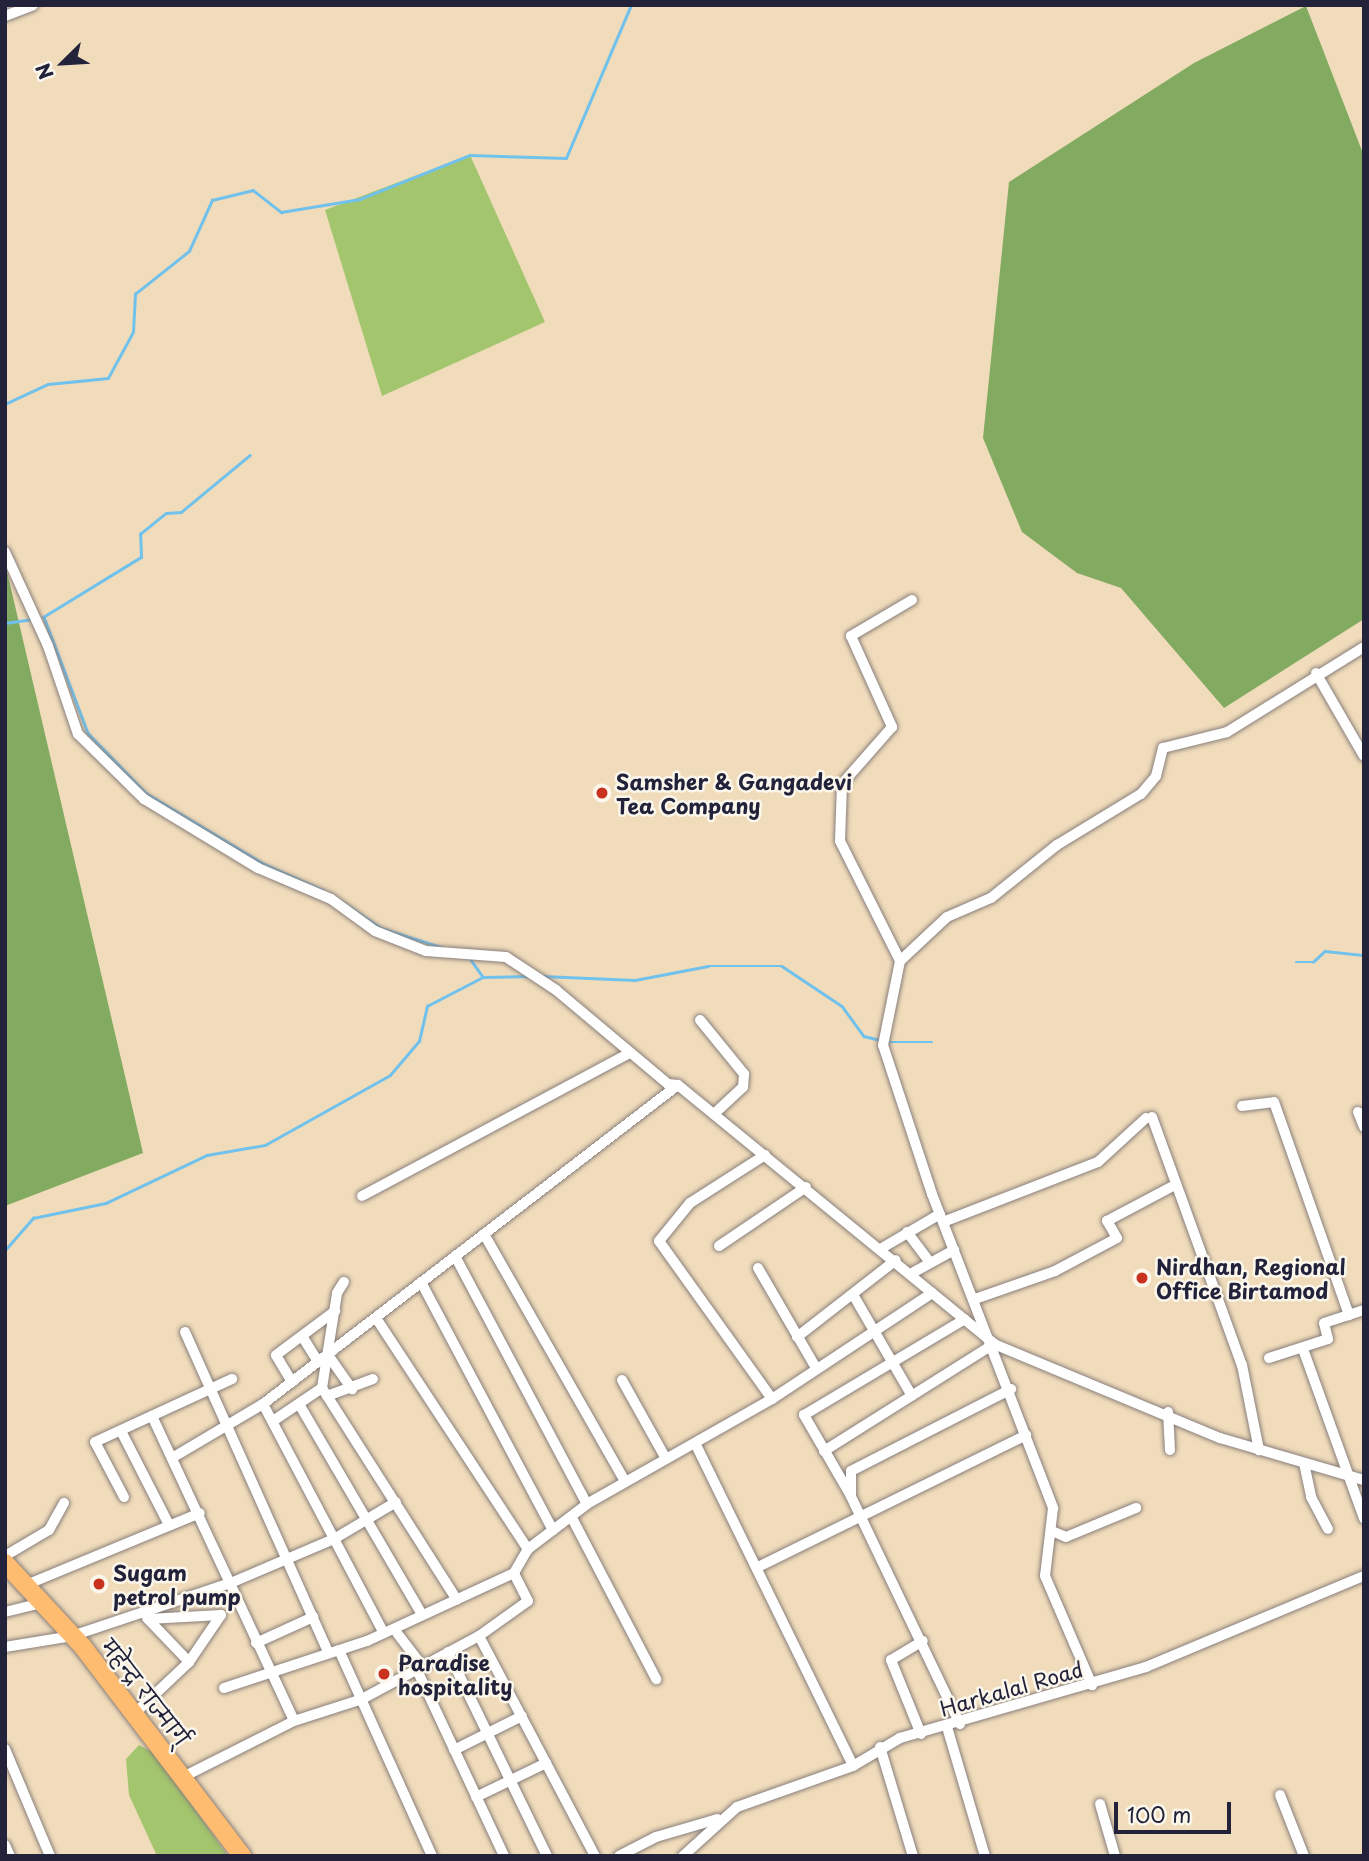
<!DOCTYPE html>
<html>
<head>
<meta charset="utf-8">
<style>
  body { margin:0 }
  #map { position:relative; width:1369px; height:1861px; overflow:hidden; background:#f0dcbb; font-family:"Playpen Sans","Playpen Sans Deva",sans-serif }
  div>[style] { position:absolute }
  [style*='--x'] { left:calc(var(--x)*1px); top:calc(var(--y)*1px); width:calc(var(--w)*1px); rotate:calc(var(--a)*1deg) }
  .green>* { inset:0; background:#a3c56d }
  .forest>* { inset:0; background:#82aa60 }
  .stream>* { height:2.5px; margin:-1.25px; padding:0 1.25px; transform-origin:1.25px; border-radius:1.25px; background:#70c1ec }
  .roads { filter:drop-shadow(0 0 2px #897f7b) drop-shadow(0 0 2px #897f7b) }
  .street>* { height:10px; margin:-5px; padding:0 5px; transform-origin:5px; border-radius:5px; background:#fff }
  .highway>* { height:18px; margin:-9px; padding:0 9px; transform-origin:9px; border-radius:9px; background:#fdbc70 }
  .dots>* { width:19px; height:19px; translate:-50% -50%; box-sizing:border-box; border:4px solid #fbf7ec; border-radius:50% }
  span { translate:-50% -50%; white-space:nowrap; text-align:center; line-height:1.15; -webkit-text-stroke:5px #fbf7ec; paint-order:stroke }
  .poi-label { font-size:21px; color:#22223b; font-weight:700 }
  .left { translate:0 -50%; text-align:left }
  .street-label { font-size:21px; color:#22223b }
  .frame { position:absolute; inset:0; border:7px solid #22223b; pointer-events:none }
  .north { position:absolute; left:28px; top:28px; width:70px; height:70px; -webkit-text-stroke:5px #fbf7ec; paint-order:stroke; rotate:246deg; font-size:19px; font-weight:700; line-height:28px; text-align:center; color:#22223b }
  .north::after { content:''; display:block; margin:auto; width:24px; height:32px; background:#22223b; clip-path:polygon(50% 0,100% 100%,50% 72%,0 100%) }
  .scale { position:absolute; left:1114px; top:1802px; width:117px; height:32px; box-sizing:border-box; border:4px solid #22223b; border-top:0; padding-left:9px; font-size:21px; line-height:24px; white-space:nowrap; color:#22223b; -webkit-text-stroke:5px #fbf7ec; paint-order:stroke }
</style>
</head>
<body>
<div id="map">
  <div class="green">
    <i style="clip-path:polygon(470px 155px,545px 322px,382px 396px,325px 210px)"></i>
    <i style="clip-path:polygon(139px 1745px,156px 1754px,228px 1856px,157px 1856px,129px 1795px,126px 1759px)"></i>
  </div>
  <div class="forest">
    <i style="clip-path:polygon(1306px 6px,1364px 156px,1364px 619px,1224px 708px,1121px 588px,1077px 573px,1022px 532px,983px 438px,1009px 182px,1194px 63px)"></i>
    <i style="clip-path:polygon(5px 563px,143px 1153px,5px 1206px)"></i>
  </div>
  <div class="stream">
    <i style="--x:5;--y:404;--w:47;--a:-24.9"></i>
    <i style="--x:48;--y:384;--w:60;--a:-5.7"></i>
    <i style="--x:108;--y:378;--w:52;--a:-61.5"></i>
    <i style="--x:133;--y:332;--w:38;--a:-87"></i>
    <i style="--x:135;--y:294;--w:69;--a:-38.5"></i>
    <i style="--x:189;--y:251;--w:56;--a:-65.7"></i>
    <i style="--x:212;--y:200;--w:42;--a:-13.7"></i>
    <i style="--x:253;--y:190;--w:36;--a:38"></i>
    <i style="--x:281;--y:212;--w:80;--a:-9.3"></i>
    <i style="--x:360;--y:199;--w:118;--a:-21.8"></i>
    <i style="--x:470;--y:155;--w:96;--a:1.8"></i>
    <i style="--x:566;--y:158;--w:166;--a:-67"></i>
    <i style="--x:43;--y:617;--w:115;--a:-31.5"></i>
    <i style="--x:141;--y:557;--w:23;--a:-92"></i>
    <i style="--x:140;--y:534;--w:33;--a:-39"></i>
    <i style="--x:166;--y:513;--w:15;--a:-4"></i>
    <i style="--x:181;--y:512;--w:89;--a:-39.6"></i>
    <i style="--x:44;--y:617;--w:124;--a:69.2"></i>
    <i style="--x:88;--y:733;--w:83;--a:46"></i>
    <i style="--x:146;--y:793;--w:138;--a:31"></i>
    <i style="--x:264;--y:864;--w:64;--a:23.8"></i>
    <i style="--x:5;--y:623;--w:28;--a:-8"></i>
    <i style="--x:341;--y:901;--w:48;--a:34"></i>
    <i style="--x:381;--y:928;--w:63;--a:17.6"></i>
    <i style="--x:469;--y:957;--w:24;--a:55"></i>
    <i style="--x:1296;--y:962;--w:17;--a:0"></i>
    <i style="--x:1313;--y:962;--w:16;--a:-43"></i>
    <i style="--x:1325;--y:951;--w:39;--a:6"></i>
    <i style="--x:542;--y:976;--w:93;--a:2.5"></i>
    <i style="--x:635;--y:980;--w:74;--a:-10.9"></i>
    <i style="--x:708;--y:966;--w:74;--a:0"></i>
    <i style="--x:782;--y:966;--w:72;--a:33.7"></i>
    <i style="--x:842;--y:1006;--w:37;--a:54"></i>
    <i style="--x:864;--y:1036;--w:16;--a:14"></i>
    <i style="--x:886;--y:1042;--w:46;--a:0"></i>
    <i style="--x:5;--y:1250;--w:43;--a:-48.8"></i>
    <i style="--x:33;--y:1218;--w:75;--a:-11.6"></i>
    <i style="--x:106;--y:1203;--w:112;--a:-25.4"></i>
    <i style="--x:207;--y:1155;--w:59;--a:-9.8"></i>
    <i style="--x:265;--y:1145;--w:143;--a:-29.2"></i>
    <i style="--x:390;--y:1075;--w:45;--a:-49.5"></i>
    <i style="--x:419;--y:1041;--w:36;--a:-77"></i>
    <i style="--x:427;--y:1006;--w:63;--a:-27.4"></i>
    <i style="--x:483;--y:977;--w:45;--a:-1.3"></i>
  </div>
  <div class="roads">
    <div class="street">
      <i style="--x:5;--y:16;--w:30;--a:-21"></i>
      <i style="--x:5;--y:552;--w:103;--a:65.4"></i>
      <i style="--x:48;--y:646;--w:93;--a:71.2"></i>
      <i style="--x:78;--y:734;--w:93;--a:44.6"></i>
      <i style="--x:144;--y:799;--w:133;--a:31.2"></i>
      <i style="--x:258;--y:868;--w:79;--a:23"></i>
      <i style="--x:331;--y:899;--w:54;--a:36"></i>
      <i style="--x:375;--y:931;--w:55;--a:21.4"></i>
      <i style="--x:426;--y:951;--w:80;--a:4.3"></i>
      <i style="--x:506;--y:957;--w:60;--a:33.4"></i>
      <i style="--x:556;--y:990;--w:146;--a:40"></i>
      <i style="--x:668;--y:1084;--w:10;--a:6"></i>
      <i style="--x:678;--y:1085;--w:409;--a:39.3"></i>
      <i style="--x:994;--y:1344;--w:245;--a:22.6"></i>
      <i style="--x:1220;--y:1438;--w:150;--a:16.3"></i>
      <i style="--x:912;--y:600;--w:71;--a:149.5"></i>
      <i style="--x:851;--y:636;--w:100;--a:65.7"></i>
      <i style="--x:892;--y:727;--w:76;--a:131.3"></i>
      <i style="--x:842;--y:784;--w:57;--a:92"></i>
      <i style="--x:840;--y:841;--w:134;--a:63.4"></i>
      <i style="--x:900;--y:961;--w:86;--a:101.4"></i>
      <i style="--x:883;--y:1045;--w:157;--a:71.8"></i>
      <i style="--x:932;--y:1194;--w:337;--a:68.9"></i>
      <i style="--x:1053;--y:1508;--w:68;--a:96.7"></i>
      <i style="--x:1045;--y:1576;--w:119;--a:66.7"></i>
      <i style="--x:1316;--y:673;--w:96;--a:60"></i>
      <i style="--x:900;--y:961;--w:64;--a:-43.1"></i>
      <i style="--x:947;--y:917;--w:48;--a:-23.4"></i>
      <i style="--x:991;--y:898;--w:85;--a:-38.8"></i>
      <i style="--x:1057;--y:845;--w:98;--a:-31.3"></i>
      <i style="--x:1141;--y:794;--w:23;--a:-50"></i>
      <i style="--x:1156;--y:776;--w:29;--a:-76"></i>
      <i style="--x:1163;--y:748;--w:66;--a:-14"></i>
      <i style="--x:1227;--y:732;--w:161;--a:-31.8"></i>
      <i style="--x:700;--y:1020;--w:70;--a:50.8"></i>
      <i style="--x:744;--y:1074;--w:13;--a:94"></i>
      <i style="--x:743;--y:1087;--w:40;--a:137"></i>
      <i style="--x:1242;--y:1106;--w:32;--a:-7"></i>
      <i style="--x:1274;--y:1102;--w:226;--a:70.6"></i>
      <i style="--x:1358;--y:1112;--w:16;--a:68"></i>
      <i style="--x:1152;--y:1117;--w:264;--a:70.1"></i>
      <i style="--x:1242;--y:1365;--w:87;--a:78.7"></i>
      <i style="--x:765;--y:1155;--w:89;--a:147.4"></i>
      <i style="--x:690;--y:1203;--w:49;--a:129.2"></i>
      <i style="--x:659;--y:1241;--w:194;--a:54.4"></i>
      <i style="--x:362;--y:1196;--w:304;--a:-28.1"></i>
      <i style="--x:943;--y:1222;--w:166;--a:-21.2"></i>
      <i style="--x:1098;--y:1162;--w:65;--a:-42.5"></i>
      <i style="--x:907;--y:1232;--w:38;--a:53"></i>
      <i style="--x:484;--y:1234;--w:284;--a:60.3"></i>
      <i style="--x:719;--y:1246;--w:105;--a:-34.1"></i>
      <i style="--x:882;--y:1248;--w:67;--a:-30.4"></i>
      <i style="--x:455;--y:1256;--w:281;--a:62"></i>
      <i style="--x:758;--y:1268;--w:116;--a:59.9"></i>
      <i style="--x:914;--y:1272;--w:46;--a:-28.8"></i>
      <i style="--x:421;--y:1282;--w:281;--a:62"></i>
      <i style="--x:855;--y:1298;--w:113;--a:59.8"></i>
      <i style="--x:975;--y:1299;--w:85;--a:-19.3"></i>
      <i style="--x:1055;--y:1271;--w:70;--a:-28"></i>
      <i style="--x:1117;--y:1238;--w:20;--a:-120"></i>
      <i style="--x:1107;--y:1221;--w:75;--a:-27.9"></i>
      <i style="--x:376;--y:1318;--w:277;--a:56.7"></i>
      <i style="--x:185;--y:1332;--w:350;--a:65.9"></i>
      <i style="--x:302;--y:1336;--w:31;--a:58"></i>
      <i style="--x:797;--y:1337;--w:125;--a:-37.9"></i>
      <i style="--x:1303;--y:1349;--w:180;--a:70.2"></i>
      <i style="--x:328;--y:1355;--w:42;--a:54.8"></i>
      <i style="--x:1269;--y:1358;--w:62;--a:-17.9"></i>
      <i style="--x:1328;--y:1339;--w:16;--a:-104"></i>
      <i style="--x:1324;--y:1323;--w:42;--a:-18"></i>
      <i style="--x:622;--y:1380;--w:88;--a:60.8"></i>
      <i style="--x:292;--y:1382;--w:31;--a:-121"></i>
      <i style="--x:276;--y:1355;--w:74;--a:-36.7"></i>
      <i style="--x:322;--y:1388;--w:96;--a:-81"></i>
      <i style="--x:337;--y:1293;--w:13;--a:-58"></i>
      <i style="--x:327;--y:1396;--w:49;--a:-20.3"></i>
      <i style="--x:263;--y:1404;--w:258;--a:62.2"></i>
      <i style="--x:299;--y:1404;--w:242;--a:59.7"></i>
      <i style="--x:1168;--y:1412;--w:38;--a:87"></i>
      <i style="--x:152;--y:1416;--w:336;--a:65"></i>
      <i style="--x:273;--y:1421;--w:59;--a:-34"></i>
      <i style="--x:322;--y:1388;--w:251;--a:57.5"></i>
      <i style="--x:121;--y:1431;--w:106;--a:62.9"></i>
      <i style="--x:696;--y:1445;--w:357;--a:63.9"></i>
      <i style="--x:824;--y:1451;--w:201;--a:-32.2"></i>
      <i style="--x:172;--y:1458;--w:106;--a:-30.7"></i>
      <i style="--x:263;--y:1404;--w:523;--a:-37.55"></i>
      <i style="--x:1304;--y:1463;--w:35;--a:78"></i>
      <i style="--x:1311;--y:1497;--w:36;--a:62"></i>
      <i style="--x:851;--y:1496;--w:25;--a:-90"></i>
      <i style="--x:851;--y:1471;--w:180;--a:-27.1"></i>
      <i style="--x:124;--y:1497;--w:62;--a:-117.8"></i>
      <i style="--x:95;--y:1442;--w:151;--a:-24.7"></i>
      <i style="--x:572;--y:1518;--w:182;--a:62.4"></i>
      <i style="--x:1052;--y:1531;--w:15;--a:23"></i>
      <i style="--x:1066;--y:1537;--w:76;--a:-22.5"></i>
      <i style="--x:5;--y:1556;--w:51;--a:-30.6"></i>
      <i style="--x:49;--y:1530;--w:31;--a:-61"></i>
      <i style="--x:758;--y:1567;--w:299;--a:-26.2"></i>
      <i style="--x:26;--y:1585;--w:188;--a:-22.5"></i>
      <i style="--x:5;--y:1612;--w:38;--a:-14"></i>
      <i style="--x:147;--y:1618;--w:61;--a:46.3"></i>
      <i style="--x:148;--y:1619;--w:73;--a:-3.1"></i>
      <i style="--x:397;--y:1633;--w:43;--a:52.6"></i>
      <i style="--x:479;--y:1636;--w:249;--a:62.2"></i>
      <i style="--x:256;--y:1643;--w:63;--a:-24.5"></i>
      <i style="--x:5;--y:1647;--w:68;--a:-9.3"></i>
      <i style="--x:72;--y:1636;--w:170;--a:-18.5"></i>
      <i style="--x:233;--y:1582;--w:110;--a:-23.1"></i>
      <i style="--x:334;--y:1539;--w:72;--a:-30.8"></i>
      <i style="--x:339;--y:1650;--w:226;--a:65.7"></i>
      <i style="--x:448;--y:1652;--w:227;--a:64.1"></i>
      <i style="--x:417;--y:1670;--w:205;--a:64.9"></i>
      <i style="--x:224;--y:1688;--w:151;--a:-18.2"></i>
      <i style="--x:367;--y:1641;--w:162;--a:-24.8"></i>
      <i style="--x:514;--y:1573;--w:28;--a:-60"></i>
      <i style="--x:528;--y:1549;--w:74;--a:-37.3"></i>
      <i style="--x:587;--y:1504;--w:213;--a:-29.6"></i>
      <i style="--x:772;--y:1399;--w:192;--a:-33.5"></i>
      <i style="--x:134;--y:1714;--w:76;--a:-43.4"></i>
      <i style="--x:189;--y:1662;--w:57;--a:-55.8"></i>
      <i style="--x:960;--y:1724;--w:253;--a:-115.6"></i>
      <i style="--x:851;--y:1496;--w:94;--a:-120.1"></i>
      <i style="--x:804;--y:1415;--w:187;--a:-30.8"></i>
      <i style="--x:947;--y:1727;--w:134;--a:73.6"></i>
      <i style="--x:921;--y:1734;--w:80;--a:-112.1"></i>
      <i style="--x:891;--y:1660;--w:37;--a:-31"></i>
      <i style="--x:880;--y:1747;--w:114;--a:73.2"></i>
      <i style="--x:5;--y:1749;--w:116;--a:67.2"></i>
      <i style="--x:454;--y:1750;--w:76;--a:-26.6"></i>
      <i style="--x:183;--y:1777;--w:124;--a:-26.8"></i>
      <i style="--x:294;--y:1721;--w:71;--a:-17.9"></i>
      <i style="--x:362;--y:1699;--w:133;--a:-28.3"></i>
      <i style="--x:479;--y:1636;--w:60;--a:-35.5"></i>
      <i style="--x:528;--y:1601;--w:31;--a:-117"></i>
      <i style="--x:1280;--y:1795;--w:66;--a:68.5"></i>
      <i style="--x:476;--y:1797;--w:78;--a:-25.9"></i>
      <i style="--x:1100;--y:1804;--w:54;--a:73.9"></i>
      <i style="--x:5;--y:1845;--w:12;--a:66"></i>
      <i style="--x:619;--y:1856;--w:42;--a:-27.2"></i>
      <i style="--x:656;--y:1837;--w:64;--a:-16.4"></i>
      <i style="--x:683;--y:1856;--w:73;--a:-42.2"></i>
      <i style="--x:737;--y:1807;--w:123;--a:-19.5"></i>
      <i style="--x:853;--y:1766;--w:55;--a:-30.8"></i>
      <i style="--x:900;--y:1738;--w:256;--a:-16.1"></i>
      <i style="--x:1146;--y:1667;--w:236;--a:-22.7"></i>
    </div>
    <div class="highway">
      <i style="--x:5;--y:1563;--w:115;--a:47.1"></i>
      <i style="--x:83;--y:1647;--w:263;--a:52.7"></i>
    </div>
  </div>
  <div class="dots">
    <i style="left:602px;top:793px;background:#c8321e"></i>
    <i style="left:1142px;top:1278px;background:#c8321e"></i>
    <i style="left:99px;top:1584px;background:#c8321e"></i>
    <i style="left:384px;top:1674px;background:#c8321e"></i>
  </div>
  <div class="poi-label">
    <span class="left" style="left:616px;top:793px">Samsher &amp; Gangadevi<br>Tea Company</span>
    <span class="left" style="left:1156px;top:1278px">Nirdhan, Regional<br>Office Birtamod</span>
    <span class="left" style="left:113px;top:1584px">Sugam<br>petrol pump</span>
    <span class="left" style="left:398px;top:1674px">Paradise<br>hospitality</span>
  </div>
  <div class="street-label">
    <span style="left:1011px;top:1688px;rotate:-16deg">Harkalal Road</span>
    <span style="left:146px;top:1692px;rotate:52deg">महेन्द्र राज्मार्ग्</span>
  </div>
  <div class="frame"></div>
  <div class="north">N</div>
  <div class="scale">100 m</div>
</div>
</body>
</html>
